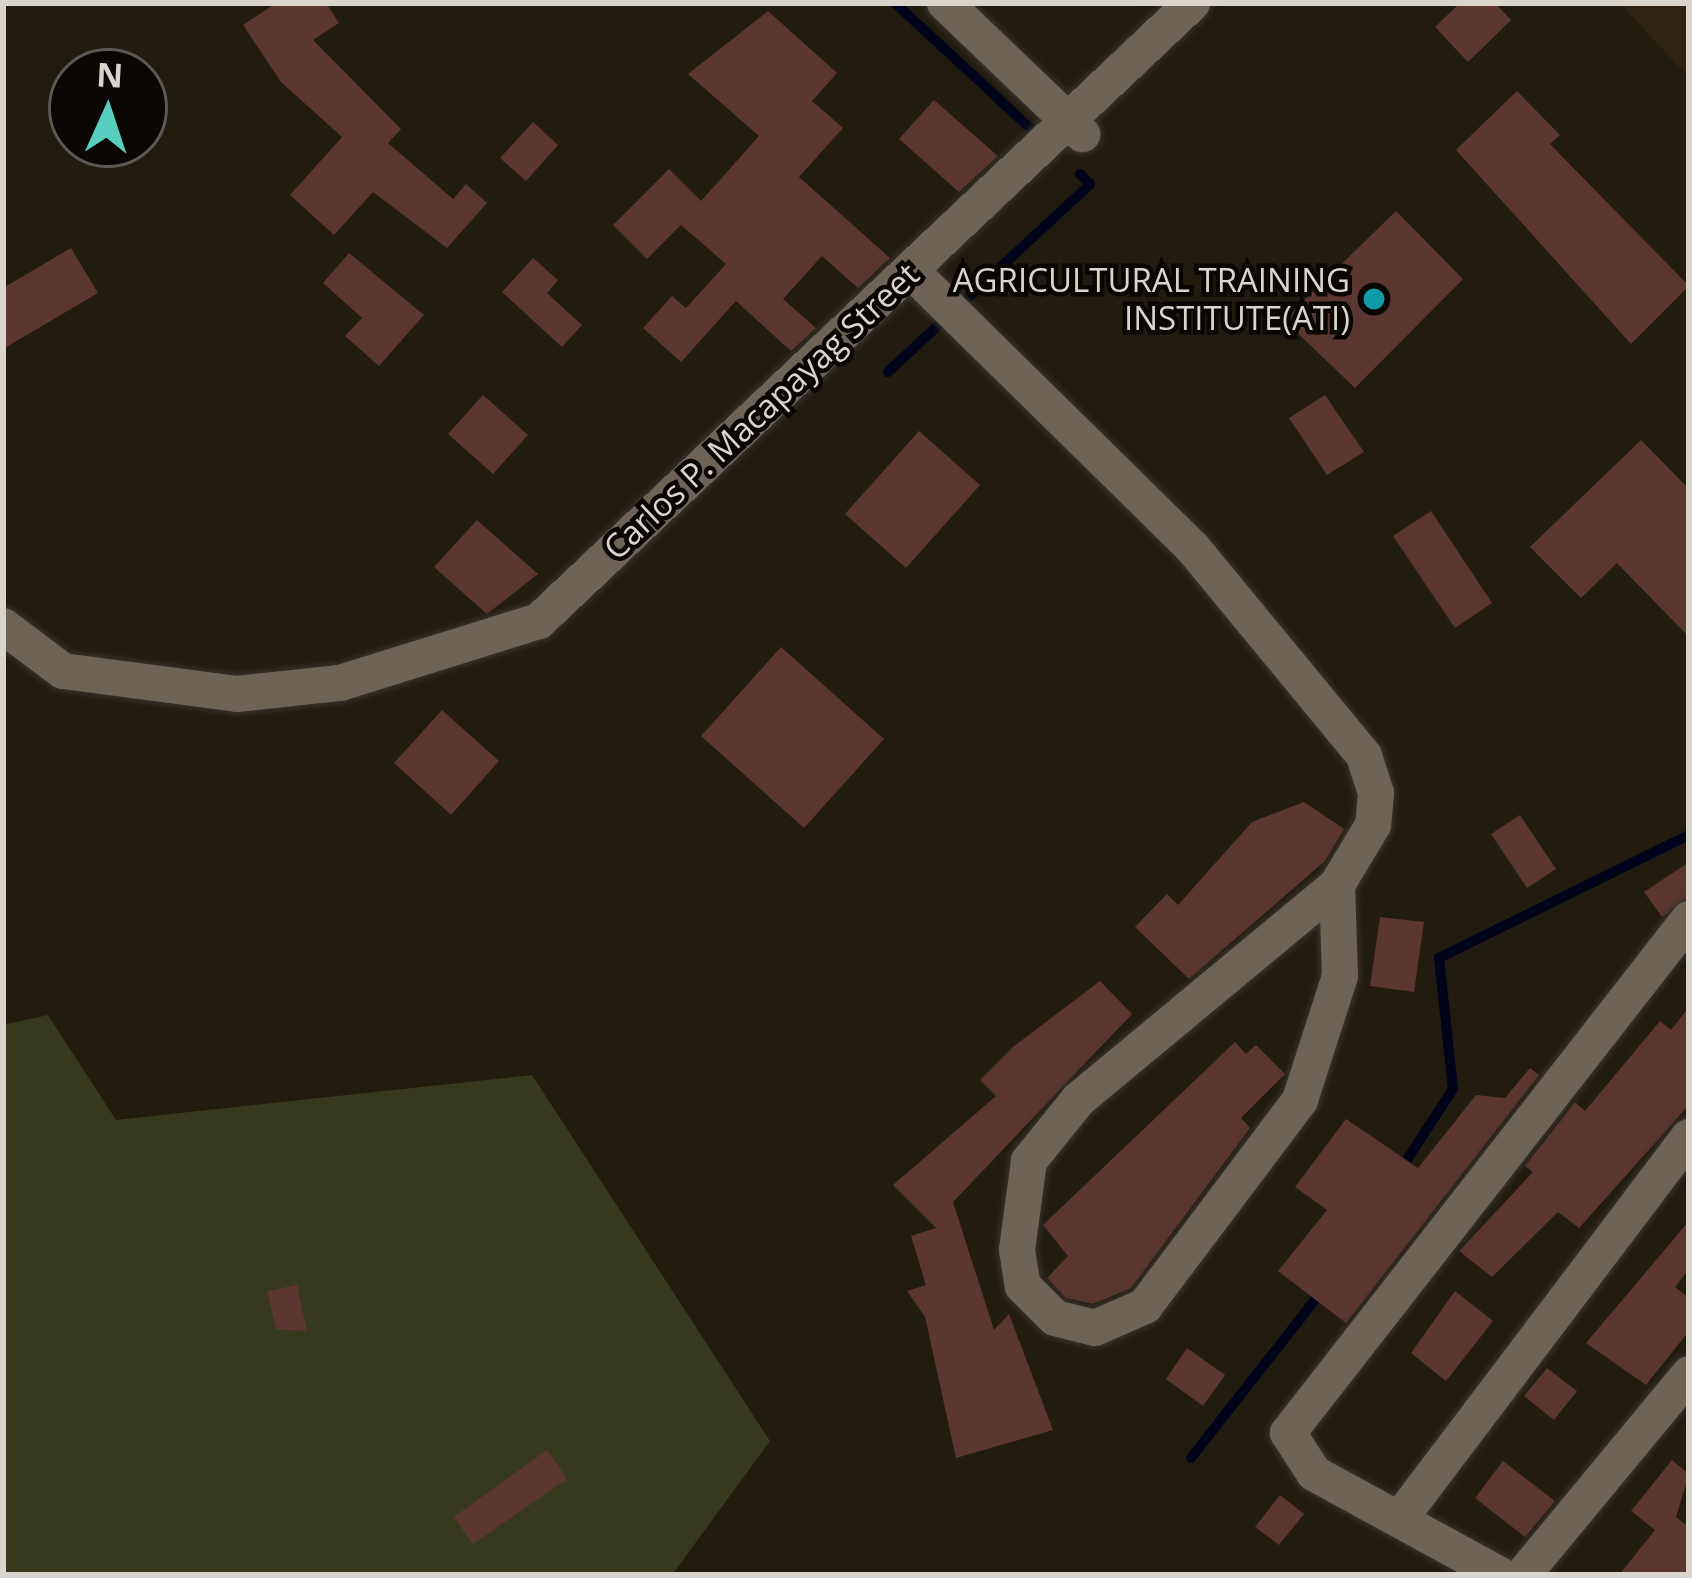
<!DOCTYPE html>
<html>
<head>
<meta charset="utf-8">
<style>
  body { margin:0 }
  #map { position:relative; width:1692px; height:1578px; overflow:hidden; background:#221b10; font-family:"Open Sans",sans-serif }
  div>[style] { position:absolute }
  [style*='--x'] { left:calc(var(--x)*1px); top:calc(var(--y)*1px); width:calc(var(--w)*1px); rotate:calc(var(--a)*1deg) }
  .built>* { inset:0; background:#2e2312 }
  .green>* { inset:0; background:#37391d }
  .stream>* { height:10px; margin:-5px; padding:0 5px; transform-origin:5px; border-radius:5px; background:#00041a }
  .building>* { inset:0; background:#5c3731 }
  .roads { filter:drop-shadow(0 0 3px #38332e) drop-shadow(0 0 3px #38332e) }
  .minor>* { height:36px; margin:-18px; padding:0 18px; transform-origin:18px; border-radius:18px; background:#6d6457 }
  .dots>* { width:33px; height:33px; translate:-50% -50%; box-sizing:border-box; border:6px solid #090603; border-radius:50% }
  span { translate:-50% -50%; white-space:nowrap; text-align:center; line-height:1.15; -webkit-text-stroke:9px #090603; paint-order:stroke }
  .poi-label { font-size:33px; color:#d9d4cc }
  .right { translate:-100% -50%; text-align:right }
  .street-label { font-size:33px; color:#d9d4cc }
  .frame { position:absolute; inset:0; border:6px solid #d9d4cc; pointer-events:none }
  .north { position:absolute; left:48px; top:48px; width:120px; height:120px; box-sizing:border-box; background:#090603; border:3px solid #5c5853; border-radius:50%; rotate:3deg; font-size:33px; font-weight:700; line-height:48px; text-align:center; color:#d9d4cc }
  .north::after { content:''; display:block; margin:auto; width:42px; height:54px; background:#58cec0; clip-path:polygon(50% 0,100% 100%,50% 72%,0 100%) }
</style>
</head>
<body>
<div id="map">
  <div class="built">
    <i style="clip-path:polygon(1620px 3px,1689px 3px,1687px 76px)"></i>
  </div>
  <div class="green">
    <i style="clip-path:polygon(48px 1015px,116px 1120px,532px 1075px,770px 1441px,672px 1575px,3px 1575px,3px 1025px)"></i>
  </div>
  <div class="stream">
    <i style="--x:895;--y:3;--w:187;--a:42.8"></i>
    <i style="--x:888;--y:372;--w:276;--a:-42.9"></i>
    <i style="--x:1090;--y:184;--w:14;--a:-135"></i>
    <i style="--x:1401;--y:1169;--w:95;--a:-57"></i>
    <i style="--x:1453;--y:1089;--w:132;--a:-96.1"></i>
    <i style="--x:1439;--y:958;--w:279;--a:-26.2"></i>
    <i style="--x:1191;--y:1458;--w:212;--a:-51.9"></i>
  </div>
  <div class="building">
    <i style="clip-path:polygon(276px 3px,326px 3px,339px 23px,313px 40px,401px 129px,388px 143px,453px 199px,466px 184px,487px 203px,447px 248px,373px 192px,334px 235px,290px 195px,342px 137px,281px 82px,243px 25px)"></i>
    <i style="clip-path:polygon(1460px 3px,1495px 3px,1511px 20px,1468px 62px,1435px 27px)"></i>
    <i style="clip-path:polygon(768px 11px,837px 73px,812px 101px,843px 128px,799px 177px,890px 258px,858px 288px,822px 256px,783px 299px,816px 328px,791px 351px,736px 301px,681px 362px,643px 328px,672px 296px,686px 308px,726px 264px,681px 225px,647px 259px,613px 225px,669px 169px,701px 201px,759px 136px,688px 74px)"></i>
    <i style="clip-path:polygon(1517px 91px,1560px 135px,1550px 144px,1689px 286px,1631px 344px,1456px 150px)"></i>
    <i style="clip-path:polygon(934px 100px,998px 156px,959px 192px,899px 139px)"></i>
    <i style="clip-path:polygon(533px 122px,558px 145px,526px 181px,500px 158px)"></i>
    <i style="clip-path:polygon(1396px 211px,1463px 279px,1355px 388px,1284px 320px)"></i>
    <i style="clip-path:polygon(71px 248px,98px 293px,3px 349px,3px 288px)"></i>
    <i style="clip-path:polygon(349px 253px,424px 315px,379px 366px,345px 336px,362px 318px,323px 283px)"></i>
    <i style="clip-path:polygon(533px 258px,558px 280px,547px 293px,582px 325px,562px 347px,502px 292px)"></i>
    <i style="clip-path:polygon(483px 395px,528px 435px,493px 474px,448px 434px)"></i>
    <i style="clip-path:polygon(1325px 395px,1364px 452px,1327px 475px,1289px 418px)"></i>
    <i style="clip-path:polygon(919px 431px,980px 485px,906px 568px,845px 514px)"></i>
    <i style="clip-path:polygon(1641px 440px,1689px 489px,1689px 637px,1617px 563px,1581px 598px,1530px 547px)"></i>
    <i style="clip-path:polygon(1431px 511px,1492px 603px,1455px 628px,1393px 536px)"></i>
    <i style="clip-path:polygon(477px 520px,538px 574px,487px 614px,434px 567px)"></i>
    <i style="clip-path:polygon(781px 647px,884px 739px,804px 828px,701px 736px)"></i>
    <i style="clip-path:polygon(442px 710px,499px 761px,451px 815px,394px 763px)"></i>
    <i style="clip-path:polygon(1304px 802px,1344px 829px,1325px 861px,1189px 979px,1135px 927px,1167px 894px,1178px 905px,1252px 822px)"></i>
    <i style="clip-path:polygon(1520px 815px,1556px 869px,1527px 888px,1491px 834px)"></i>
    <i style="clip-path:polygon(1689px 862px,1689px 897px,1662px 917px,1644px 892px)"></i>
    <i style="clip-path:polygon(1380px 917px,1424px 922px,1414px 992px,1370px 986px)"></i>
    <i style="clip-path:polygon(1100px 981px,1132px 1014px,953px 1202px,994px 1330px,1009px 1314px,1053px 1430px,956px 1458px,925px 1317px,907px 1291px,926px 1285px,911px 1236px,936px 1228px,893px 1185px,996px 1096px,980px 1080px,1013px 1047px)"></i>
    <i style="clip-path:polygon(1689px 1007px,1689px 1105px,1579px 1228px,1558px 1212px,1492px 1277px,1459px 1251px,1533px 1172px,1525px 1166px,1575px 1102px,1585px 1111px,1660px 1021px,1671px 1030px)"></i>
    <i style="clip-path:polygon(1235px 1042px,1246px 1054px,1256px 1045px,1285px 1074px,1241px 1118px,1250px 1128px,1131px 1288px,1093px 1304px,1066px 1298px,1047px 1278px,1068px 1256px,1043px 1225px)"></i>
    <i style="clip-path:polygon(1530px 1068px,1539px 1075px,1346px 1323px,1278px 1271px,1327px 1210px,1295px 1187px,1346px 1119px,1418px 1168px,1476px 1095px,1505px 1098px)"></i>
    <i style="clip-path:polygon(1689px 1221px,1689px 1269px,1675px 1287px,1689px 1298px,1689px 1331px,1646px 1385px,1586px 1343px)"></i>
    <i style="clip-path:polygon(297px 1285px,307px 1331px,276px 1329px,267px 1291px)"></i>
    <i style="clip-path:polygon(1455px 1291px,1493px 1321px,1446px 1381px,1411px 1353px)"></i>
    <i style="clip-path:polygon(1187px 1348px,1225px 1375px,1203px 1406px,1166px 1379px)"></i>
    <i style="clip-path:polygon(1547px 1368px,1577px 1391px,1554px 1420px,1524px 1396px)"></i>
    <i style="clip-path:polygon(547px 1450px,567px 1479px,473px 1544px,454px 1517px)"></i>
    <i style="clip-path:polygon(1672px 1460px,1689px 1474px,1676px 1517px,1689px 1527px,1689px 1575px,1619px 1575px,1655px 1530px,1631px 1511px)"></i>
    <i style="clip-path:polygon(1503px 1461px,1555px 1501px,1525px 1537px,1475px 1498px)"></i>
    <i style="clip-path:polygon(1280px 1495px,1304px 1514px,1279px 1545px,1255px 1527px)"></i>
  </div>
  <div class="roads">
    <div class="minor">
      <i style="--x:945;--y:3;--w:190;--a:43.7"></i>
      <i style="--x:910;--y:270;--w:395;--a:44.5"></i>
      <i style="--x:1192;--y:547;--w:271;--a:50.5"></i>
      <i style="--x:1364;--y:756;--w:39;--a:72"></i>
      <i style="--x:1376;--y:793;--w:32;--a:95"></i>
      <i style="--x:1373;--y:825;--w:70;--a:121"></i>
      <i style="--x:1337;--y:885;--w:335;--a:140.3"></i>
      <i style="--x:1079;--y:1099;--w:80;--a:128.9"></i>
      <i style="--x:1029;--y:1161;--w:90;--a:97.7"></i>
      <i style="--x:1017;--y:1250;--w:36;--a:81"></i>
      <i style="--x:1023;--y:1286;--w:45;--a:45"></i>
      <i style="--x:1055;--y:1318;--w:41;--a:14"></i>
      <i style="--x:1095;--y:1328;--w:55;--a:-23.7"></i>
      <i style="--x:1145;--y:1306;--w:258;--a:-53"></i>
      <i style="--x:1300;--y:1100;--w:130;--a:-72.1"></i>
      <i style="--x:1340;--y:976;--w:91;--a:-91.9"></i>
      <i style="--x:3;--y:626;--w:75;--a:36.9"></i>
      <i style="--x:63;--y:671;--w:176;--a:7.5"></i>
      <i style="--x:237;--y:694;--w:104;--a:-6.1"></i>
      <i style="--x:340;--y:683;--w:208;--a:-17.3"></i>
      <i style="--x:539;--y:621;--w:899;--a:-43.42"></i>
      <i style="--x:1402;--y:1516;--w:475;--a:-52.9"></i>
      <i style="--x:1500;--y:1575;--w:212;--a:-151.3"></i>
      <i style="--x:1314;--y:1473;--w:48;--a:-123"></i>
      <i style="--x:1288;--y:1433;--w:652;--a:-52.04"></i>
      <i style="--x:1523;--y:1575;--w:261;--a:-50.4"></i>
    </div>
  </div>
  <div class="dots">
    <i style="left:1374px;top:299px;background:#0f9aa8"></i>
  </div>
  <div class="poi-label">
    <span class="right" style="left:1350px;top:299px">AGRICULTURAL TRAINING<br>INSTITUTE(ATI)</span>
  </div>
  <div class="street-label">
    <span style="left:761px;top:411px;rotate:-43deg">Carlos P. Macapayag Street</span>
  </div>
  <div class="frame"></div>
  <div class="north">N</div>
</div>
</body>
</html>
